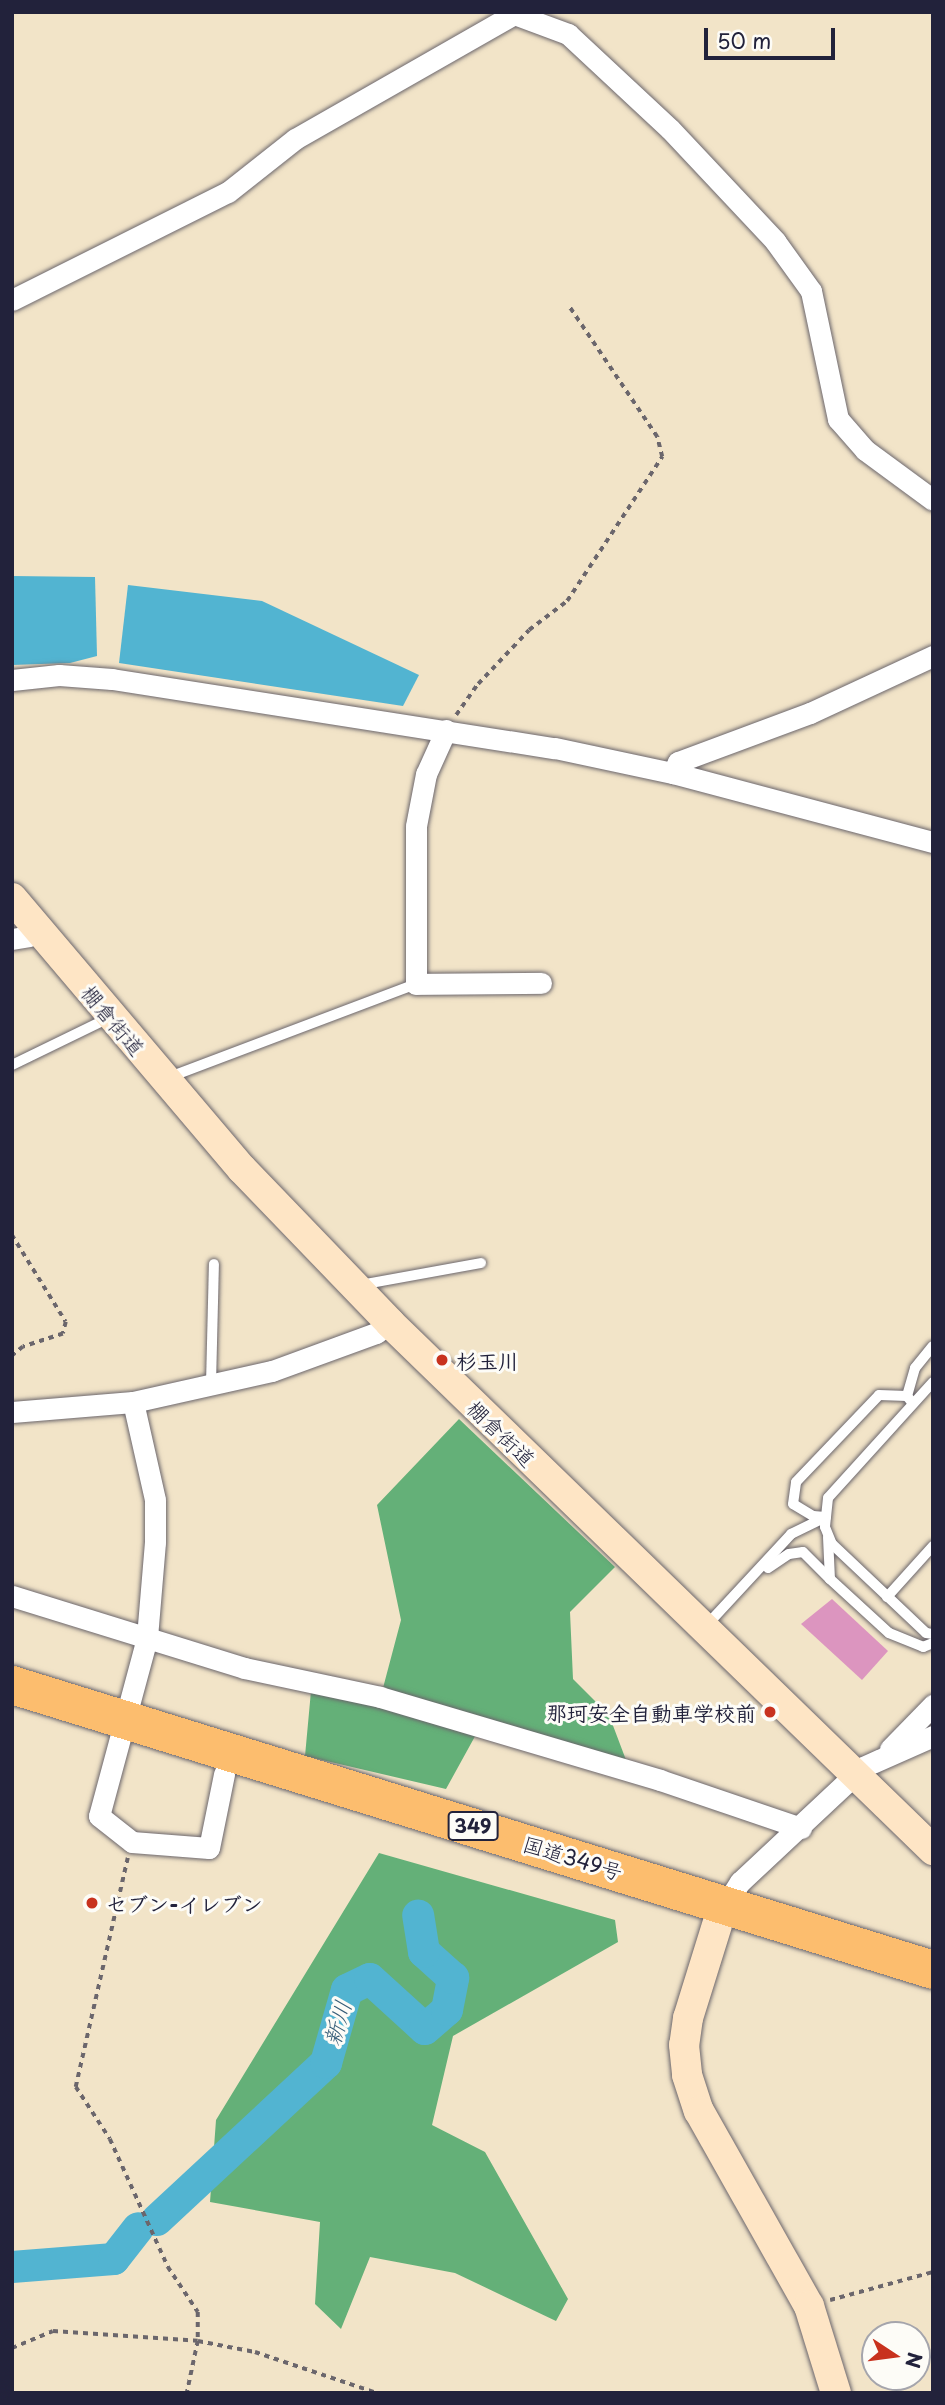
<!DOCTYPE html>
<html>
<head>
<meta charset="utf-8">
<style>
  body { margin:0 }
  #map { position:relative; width:945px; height:2405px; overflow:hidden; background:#f2e4c8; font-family:"Playpen Sans","Klee One",sans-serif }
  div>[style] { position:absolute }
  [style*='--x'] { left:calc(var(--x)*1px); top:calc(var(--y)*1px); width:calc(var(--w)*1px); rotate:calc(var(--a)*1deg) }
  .forest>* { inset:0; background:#64b078 }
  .water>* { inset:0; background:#52b4d1 }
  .river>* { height:32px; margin:-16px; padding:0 16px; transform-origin:16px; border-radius:16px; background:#52b4d1 }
  .building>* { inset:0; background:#dc95bf }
  .path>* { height:3.5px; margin-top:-1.75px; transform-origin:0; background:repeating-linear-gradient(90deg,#6b666c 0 5px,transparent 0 10px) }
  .roads { filter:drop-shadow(0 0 2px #6b666c) drop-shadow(0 0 2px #6b666c) }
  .lane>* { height:10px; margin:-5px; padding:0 5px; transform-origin:5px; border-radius:5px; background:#fff }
  .street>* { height:21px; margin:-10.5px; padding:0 10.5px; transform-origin:10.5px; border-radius:10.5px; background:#fff }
  .secondary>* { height:30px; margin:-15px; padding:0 15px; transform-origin:15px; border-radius:15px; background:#fee5c5 }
  .highway>* { height:38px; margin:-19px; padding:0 19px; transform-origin:19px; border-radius:19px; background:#fcbd6e }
  .dots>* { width:19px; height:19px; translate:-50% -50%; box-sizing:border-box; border:4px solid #fdfcf7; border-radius:50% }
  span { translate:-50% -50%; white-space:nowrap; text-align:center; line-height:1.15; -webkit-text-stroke:6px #fdfcf7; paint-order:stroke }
  .shield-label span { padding:2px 5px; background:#fdfcf7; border:2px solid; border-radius:5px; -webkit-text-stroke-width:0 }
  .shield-label { font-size:19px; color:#22223b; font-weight:700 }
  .street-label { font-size:21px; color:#22223b }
  .poi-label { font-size:21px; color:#22223b; font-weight:700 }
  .left { translate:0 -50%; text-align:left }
  .right { translate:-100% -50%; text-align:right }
  .water-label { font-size:23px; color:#355c77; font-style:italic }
  .frame { position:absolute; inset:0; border:14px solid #22223b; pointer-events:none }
  .north { position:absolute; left:861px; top:2321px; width:70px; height:70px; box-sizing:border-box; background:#fdfcf7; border:2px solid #a5a5ac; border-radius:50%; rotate:103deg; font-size:19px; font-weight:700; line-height:28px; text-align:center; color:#22223b }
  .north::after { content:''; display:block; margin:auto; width:24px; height:32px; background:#c8321e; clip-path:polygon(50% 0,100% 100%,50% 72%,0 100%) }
  .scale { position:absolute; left:704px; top:28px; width:131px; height:32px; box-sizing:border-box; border:4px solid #22223b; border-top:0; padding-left:9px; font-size:21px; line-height:24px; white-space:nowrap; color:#22223b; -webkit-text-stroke:5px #fdfcf7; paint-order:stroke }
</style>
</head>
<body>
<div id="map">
  <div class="forest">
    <i style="clip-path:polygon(459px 1419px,615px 1567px,570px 1612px,573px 1679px,609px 1715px,626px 1760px,484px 1720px,446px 1789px,305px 1756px,311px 1691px,379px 1703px,401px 1620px,377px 1505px)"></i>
    <i style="clip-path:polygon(379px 1853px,615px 1920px,618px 1942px,453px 2036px,432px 2125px,485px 2152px,568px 2299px,556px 2321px,455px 2273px,370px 2257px,341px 2329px,315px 2304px,320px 2222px,210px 2202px,216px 2120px)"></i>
  </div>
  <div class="water">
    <i style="clip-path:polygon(12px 576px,95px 577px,97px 656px,70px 663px,12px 665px)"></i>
    <i style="clip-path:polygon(128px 585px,262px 601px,419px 675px,403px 706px,119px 663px)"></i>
  </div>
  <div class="river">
    <i style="--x:157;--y:2220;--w:231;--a:-42.9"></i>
    <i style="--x:326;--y:2063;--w:76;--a:-74"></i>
    <i style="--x:347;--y:1990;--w:25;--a:-26"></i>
    <i style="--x:370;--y:1979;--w:74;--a:42.3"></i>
    <i style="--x:425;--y:2029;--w:29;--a:-41"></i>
    <i style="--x:447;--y:2010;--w:33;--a:-79"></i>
    <i style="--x:453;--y:1978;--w:39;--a:-138"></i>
    <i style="--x:424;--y:1952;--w:37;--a:-99"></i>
    <i style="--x:12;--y:2267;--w:102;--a:-4.5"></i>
    <i style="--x:114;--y:2259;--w:39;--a:-52"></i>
  </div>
  <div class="building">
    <i style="clip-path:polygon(832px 1599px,888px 1651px,862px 1680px,801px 1624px)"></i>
  </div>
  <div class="path">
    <i style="--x:456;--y:715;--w:38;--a:-55"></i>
    <i style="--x:478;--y:684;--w:74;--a:-46.6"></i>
    <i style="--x:529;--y:630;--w:48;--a:-37.3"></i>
    <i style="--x:567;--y:601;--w:173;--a:-56.6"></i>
    <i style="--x:662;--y:457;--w:21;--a:-104"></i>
    <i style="--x:657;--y:437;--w:156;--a:-124"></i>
    <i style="--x:12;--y:1235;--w:102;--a:58.2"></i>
    <i style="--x:66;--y:1322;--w:12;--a:104"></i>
    <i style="--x:63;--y:1334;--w:42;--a:162"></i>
    <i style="--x:23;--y:1347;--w:14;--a:141"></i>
    <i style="--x:128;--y:1858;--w:235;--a:102.8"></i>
    <i style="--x:76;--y:2087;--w:62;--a:56.8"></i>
    <i style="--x:110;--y:2139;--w:141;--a:65.6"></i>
    <i style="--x:168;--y:2267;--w:54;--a:56.3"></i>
    <i style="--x:198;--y:2312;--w:29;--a:90"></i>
    <i style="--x:198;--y:2341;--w:53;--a:101.9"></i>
    <i style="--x:830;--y:2300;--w:107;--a:-15.2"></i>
    <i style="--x:12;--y:2348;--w:44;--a:-22.5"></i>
    <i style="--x:53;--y:2331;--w:145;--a:3.9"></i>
    <i style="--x:198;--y:2341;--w:58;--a:10.9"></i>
    <i style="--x:255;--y:2352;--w:129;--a:18.6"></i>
  </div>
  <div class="roads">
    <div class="lane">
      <i style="--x:12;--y:1065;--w:108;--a:-25.9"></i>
      <i style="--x:167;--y:1078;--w:266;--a:-20.7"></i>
      <i style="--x:360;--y:1285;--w:123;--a:-10.3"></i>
      <i style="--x:933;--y:1382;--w:156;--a:132.2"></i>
      <i style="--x:828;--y:1498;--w:29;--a:96"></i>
      <i style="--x:825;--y:1527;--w:18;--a:68"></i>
      <i style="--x:832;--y:1544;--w:129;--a:43.4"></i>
      <i style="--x:926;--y:1633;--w:7;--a:8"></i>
      <i style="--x:211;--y:1384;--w:120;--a:-88.6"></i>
      <i style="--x:911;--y:1401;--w:6;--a:-129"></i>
      <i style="--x:907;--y:1396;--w:29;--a:-74"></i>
      <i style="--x:915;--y:1368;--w:28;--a:-51"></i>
      <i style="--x:826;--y:1517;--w:13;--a:-176"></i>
      <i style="--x:813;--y:1516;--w:23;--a:-149"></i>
      <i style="--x:793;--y:1504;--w:22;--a:-82"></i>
      <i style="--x:796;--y:1482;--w:120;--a:-46.3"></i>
      <i style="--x:879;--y:1395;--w:28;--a:2"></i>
      <i style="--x:828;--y:1537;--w:42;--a:87.3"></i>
      <i style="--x:830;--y:1579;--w:80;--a:42.5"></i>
      <i style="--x:889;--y:1633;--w:37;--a:22"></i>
      <i style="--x:923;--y:1647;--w:11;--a:-22"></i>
      <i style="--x:768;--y:1568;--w:25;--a:-34"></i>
      <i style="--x:789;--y:1554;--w:14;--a:-8"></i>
      <i style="--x:803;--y:1552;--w:38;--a:45"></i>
      <i style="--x:887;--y:1597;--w:69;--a:-48"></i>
      <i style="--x:705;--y:1627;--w:127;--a:-47.2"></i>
      <i style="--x:791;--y:1534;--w:37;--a:-26"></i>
    </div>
    <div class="street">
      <i style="--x:12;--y:300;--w:241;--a:-26.6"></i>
      <i style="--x:228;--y:192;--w:85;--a:-38.3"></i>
      <i style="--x:295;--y:139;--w:252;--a:-29.7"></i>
      <i style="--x:514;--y:14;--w:58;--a:20.3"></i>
      <i style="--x:568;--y:34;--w:139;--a:43"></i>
      <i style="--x:670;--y:129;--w:154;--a:46.8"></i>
      <i style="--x:775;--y:241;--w:62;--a:54.2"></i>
      <i style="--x:811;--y:291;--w:131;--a:78.1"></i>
      <i style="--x:838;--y:419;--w:41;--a:48.9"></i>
      <i style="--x:865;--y:450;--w:84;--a:36.3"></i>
      <i style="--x:12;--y:680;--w:47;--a:-6.1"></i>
      <i style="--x:59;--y:675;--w:53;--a:4.3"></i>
      <i style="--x:112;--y:679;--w:448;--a:8.9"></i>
      <i style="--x:555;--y:748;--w:121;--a:12"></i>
      <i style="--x:673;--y:773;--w:269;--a:14.9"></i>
      <i style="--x:446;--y:730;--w:48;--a:114.4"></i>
      <i style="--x:426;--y:774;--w:53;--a:100.9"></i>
      <i style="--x:416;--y:826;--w:158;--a:90"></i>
      <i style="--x:416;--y:984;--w:125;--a:-0.5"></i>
      <i style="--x:673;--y:773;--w:12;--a:-66"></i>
      <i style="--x:678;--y:762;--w:141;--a:-20.4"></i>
      <i style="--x:810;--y:713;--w:136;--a:-24.9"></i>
      <i style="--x:12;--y:939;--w:17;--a:-10"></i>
      <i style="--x:29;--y:936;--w:11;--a:-45"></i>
      <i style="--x:133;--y:1402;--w:100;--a:77.3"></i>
      <i style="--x:155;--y:1500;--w:42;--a:90"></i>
      <i style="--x:155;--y:1542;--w:96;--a:94.8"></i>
      <i style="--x:147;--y:1638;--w:184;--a:105.1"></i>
      <i style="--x:99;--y:1816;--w:42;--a:38.2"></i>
      <i style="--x:132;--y:1842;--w:77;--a:4.5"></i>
      <i style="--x:209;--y:1848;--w:76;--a:-78.5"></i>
      <i style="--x:12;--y:1412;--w:121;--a:-4.7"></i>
      <i style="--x:133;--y:1402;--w:142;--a:-12.6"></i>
      <i style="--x:272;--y:1371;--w:111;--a:-20.1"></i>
      <i style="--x:376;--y:1333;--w:17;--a:-36"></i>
      <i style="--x:12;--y:1596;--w:243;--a:17.2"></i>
      <i style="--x:244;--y:1668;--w:139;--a:12"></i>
      <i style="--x:380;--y:1697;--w:292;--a:16.5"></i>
      <i style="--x:660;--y:1780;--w:149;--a:18.8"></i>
      <i style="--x:890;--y:1749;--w:62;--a:-45.7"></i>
      <i style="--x:721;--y:1912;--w:36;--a:-58"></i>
      <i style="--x:740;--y:1882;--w:168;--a:-43.1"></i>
      <i style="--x:863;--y:1767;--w:77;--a:-23.9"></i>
    </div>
    <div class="secondary">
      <i style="--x:12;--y:898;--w:355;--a:49.7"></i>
      <i style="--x:242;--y:1169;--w:214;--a:46.1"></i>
      <i style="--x:390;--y:1323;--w:757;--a:44.14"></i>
      <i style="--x:717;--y:1925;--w:97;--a:107.3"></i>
      <i style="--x:688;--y:2018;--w:27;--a:98"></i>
      <i style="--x:684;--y:2045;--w:30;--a:84"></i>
      <i style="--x:687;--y:2075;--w:38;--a:72"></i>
      <i style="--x:699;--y:2111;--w:224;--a:60.6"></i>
      <i style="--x:809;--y:2306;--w:91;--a:72.8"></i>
    </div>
    <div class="highway">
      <i style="--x:12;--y:1685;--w:964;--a:17.19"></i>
    </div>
  </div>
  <div class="dots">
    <i style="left:442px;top:1360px;background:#c8321e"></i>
    <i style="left:770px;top:1712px;background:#c8321e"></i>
    <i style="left:92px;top:1903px;background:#c8321e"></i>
  </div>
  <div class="shield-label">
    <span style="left:473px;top:1826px">349</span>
  </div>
  <div class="street-label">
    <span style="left:114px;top:1020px;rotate:50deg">棚倉街道</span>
    <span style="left:502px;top:1433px;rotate:44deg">棚倉街道</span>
    <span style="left:573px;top:1857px;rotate:17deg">国道349号</span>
  </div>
  <div class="poi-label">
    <span class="left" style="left:456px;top:1360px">杉玉川</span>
    <span class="right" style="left:756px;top:1712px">那珂安全自動車学校前</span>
    <span class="left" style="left:106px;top:1903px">セブン-イレブン</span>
  </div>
  <div class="water-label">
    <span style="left:337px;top:2023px;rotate:-74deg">新川</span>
  </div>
  <div class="frame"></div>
  <div class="north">N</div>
  <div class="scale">50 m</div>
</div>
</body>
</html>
